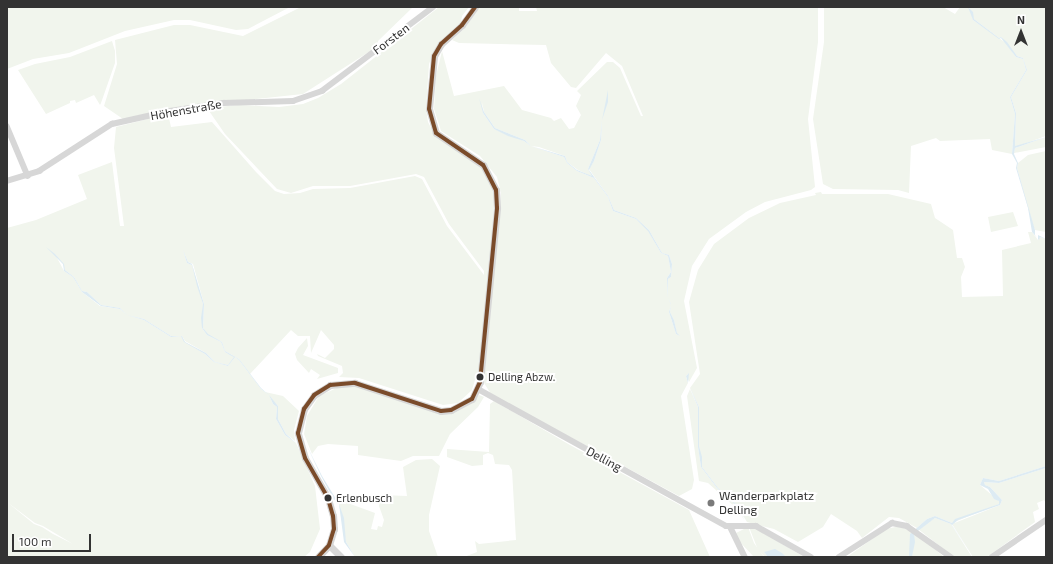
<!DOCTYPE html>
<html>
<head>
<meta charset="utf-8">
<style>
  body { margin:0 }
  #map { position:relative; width:1053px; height:564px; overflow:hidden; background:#fff; font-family:"Exo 2",sans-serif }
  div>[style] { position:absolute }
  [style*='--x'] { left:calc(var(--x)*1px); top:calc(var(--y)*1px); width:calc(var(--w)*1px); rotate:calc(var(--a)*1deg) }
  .green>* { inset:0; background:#f1f5ed }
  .water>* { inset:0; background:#ddebf3 }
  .minor>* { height:5.5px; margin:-2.75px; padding:0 2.75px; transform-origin:2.75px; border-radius:2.75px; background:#d7d7d7 }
  .tertiary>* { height:7px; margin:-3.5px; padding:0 3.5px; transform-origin:3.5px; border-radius:3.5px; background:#d7d7d7 }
  .bus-1>* { height:4px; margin:-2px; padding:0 2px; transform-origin:2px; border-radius:2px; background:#7a4b2a }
  .dots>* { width:11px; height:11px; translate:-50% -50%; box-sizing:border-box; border:2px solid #fff; border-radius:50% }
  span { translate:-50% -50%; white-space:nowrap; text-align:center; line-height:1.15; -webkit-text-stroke:4px #fff; paint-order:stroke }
  .bus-label { font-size:11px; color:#333 }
  .left { translate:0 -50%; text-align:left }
  .street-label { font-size:12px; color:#333 }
  .poi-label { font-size:12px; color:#333 }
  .frame { position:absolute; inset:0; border:8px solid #333; pointer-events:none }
  .north { position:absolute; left:1001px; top:12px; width:40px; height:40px; -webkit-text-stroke:3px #fff; paint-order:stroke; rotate:0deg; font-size:11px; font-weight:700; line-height:16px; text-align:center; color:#333 }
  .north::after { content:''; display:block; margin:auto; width:14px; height:18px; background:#333; clip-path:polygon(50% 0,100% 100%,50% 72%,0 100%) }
  .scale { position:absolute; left:12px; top:534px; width:79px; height:18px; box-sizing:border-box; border:2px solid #333; border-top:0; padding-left:5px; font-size:12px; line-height:14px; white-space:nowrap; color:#333; -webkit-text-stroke:3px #fff; paint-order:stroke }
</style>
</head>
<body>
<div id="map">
  <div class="green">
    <i style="clip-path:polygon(7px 7px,290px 7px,248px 29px,236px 30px,190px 20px,174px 20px,125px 31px,69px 53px,33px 59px,7px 69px)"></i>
    <i style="clip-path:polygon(301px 7px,412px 8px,378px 41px,378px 46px,303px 94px,172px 108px,123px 119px,104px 106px,117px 64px,115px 40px,174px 25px,190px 25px,243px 36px)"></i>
    <i style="clip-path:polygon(439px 7px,469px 7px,462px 16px,461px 22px,432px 56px,429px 64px,426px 109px,428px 122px,431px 128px,485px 171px,495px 196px,480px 373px,477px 373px,472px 390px,458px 403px,443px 405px,359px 378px,339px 377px,343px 373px,342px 366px,318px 356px,317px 354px,325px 358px,334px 349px,334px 345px,321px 330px,311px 353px,310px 336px,298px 336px,291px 330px,250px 374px,239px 359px,225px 351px,222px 342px,207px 334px,203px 328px,204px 304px,193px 264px,188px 262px,183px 250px,187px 263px,192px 265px,203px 304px,202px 328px,207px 335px,221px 342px,225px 352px,235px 357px,228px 365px,215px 362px,206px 353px,185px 341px,182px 336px,171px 336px,144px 319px,127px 315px,120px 308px,101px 305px,87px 292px,82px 291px,74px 277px,65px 270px,63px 264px,55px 254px,64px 271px,73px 277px,82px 292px,100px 306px,120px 309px,127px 315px,144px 320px,171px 337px,181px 336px,185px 342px,205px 354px,214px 362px,228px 366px,235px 357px,239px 360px,261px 389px,269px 395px,273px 404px,277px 407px,276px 419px,285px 435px,296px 443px,315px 486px,320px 529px,310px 552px,304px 557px,7px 557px,7px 502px,34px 524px,42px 527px,53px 534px,73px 544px,43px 526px,35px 523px,7px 502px,7px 228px,36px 220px,87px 199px,78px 175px,112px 162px,120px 226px,124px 226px,114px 148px,116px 127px,168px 114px,171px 127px,212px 122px,256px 172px,275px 191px,284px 194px,300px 193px,313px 189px,350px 188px,415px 176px,422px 179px,447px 226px,484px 275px,484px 271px,449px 224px,424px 177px,416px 174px,350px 186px,313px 186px,291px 193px,277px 189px,225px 134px,207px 108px,239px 105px,279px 107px,303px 104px,318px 98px,341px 84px)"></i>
    <i style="clip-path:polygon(480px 7px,519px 7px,519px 11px,537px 11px,536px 7px,818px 7px,818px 42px,808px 119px,815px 187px,811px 190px,765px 202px,746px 212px,709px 239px,692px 266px,684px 301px,697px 368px,689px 382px,687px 376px,689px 373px,680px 336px,677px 334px,674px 320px,670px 312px,671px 304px,668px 298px,668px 279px,671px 277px,672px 264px,669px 255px,662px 253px,649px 230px,636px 218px,614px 210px,608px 196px,589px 169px,594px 161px,601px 140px,602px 120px,608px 102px,608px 90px,608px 102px,602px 120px,600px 140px,588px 169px,593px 177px,578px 170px,567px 162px,565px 156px,539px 147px,531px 146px,525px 140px,495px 128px,484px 112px,482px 102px,483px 113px,494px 129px,524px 141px,531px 146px,564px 157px,567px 163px,577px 171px,594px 178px,608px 197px,613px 211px,636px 219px,648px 230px,661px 253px,668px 256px,671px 272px,667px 278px,668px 298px,671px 305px,669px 312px,676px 334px,680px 336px,689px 373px,686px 376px,688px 383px,681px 396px,694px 480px,692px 489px,679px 496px,491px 394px,484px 383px,501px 193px,497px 177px,480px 156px,441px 131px,434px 109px,436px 76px,442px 51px,454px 96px,504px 86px,522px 110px,551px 118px,554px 121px,561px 118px,569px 129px,574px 128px,581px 115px,576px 106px,581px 95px,577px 91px,607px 62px,613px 62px,620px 68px,641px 116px,643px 116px,622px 66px,606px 53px,576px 88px,571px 87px,551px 63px,546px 45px,459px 43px,452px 40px,465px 28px)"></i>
    <i style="clip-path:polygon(824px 7px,943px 7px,955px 14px,960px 7px,968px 7px,972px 12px,973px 20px,1006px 43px,1016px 57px,1023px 59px,1026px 70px,1010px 97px,1015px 114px,1012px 154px,992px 150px,990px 139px,940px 141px,936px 138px,911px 146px,909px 193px,898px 190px,833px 189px,823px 184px,813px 119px,824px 42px)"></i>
    <i style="clip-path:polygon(969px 7px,1046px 7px,1046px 136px,1015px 147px,1016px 113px,1011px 97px,1027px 70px,1023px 58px,1017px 56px,1001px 37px,999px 38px,974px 19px)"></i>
    <i style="clip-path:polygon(112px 41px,115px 51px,115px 63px,101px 103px,100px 105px,94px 95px,76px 103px,75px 100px,70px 101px,70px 103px,46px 114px,18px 70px,35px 64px,70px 57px)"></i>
    <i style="clip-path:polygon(1046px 137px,1046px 147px,1014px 153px,1015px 148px)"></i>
    <i style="clip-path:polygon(1046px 151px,1046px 232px,1035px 230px,1032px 222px,1017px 168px,1018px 163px,1028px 155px)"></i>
    <i style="clip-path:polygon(821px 192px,822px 194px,888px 194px,931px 204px,935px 218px,953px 230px,957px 258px,962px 258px,965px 267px,961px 277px,962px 297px,1003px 296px,1002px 250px,1031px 243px,1028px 232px,1032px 232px,1038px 240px,1040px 237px,1046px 239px,1046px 466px,999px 481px,983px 478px,980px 485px,999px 501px,999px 504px,952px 523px,935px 516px,927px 519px,917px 528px,899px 518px,889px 517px,862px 538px,857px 531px,831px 514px,823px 527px,798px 542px,774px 529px,747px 522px,736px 504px,718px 488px,702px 467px,699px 446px,699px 407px,690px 388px,700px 374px,689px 302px,698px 270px,714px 244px,749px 218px,780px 203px,816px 195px,815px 193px)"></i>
    <i style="clip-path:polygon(1013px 212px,1018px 226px,991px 232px,988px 217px)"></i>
    <i style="clip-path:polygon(307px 338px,308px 346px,303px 355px,338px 368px,338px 373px,317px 379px,320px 375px,311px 369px,309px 373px,297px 360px,295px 354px,298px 348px)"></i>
    <i style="clip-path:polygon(339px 387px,357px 387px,452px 412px,468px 405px,479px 395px,484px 397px,478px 407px,450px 434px,439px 456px,413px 456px,401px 461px,358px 455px,358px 446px,328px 444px,318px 446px,312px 454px,304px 434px,307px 416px,319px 396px)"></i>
    <i style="clip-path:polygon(690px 389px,698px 407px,698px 447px,701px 467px,717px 488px,736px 505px,745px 521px,736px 508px,708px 483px,699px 481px,687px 396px)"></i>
    <i style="clip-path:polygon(265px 392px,283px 396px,299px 411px,294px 430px,295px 441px,286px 434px,278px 419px,278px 406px)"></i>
    <i style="clip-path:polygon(494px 401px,570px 445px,689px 510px,710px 557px,464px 557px,477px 552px,475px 541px,479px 544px,516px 540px,512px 470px,509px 465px,495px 464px,493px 455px,488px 453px,483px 455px,483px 465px,472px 466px,447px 457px,447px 449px,489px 452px,490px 404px)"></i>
    <i style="clip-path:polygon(432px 459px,440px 466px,429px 515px,429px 531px,438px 557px,355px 557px,346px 542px,339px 504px,345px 502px,375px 513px,371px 529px,377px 530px,378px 526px,382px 527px,384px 520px,379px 506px,381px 495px,407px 496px,403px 467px,416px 460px)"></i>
    <i style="clip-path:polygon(1046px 468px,1046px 503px,1044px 500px,1037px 503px,1039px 509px,1033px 512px,1035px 522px,987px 557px,973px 557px,952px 524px,1000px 505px,1002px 500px,990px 487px,985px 485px,984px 482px,999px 483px)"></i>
    <i style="clip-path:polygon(935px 518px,951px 524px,972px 557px,954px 557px,918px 529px)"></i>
    <i style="clip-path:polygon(900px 526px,913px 533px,909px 557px,847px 557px,886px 529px)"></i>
    <i style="clip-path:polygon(748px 527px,754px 543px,764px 557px,754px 557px,738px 540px,736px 533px)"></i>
    <i style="clip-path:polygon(749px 527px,757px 529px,804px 557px,786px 557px,764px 552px,768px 557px,765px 557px,758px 550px)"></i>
    <i style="clip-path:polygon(914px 534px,920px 537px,944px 557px,912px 557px)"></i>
  </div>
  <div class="water">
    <i style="clip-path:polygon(968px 7px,973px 12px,974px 19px,999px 38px,1001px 37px,1007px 42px,1017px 56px,1023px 58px,1027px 70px,1011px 97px,1016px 113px,1015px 146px,1046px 137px,1015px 148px,1014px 154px,1018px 163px,1017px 168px,1035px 230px,1035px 235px,1038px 239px,1038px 235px,1046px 239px,1040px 237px,1039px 240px,1032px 232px,1028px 208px,1016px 168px,1017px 163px,1012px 154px,1015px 114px,1010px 97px,1026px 70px,1023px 59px,1016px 57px,1001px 38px,999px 39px,973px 20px)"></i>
    <i style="clip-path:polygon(608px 90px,608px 102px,602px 120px,601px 140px,594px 161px,589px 170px,608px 196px,614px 210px,636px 218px,649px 230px,662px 253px,669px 255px,672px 264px,671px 277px,668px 279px,668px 298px,671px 304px,670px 312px,674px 320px,677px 333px,680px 336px,689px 373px,688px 383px,686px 376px,689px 373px,680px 336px,676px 334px,669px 312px,671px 305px,668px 298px,667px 278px,671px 272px,668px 256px,661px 253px,648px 231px,636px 219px,613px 211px,608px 197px,594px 178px,577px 171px,567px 163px,564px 157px,531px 146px,524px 141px,508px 136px,494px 129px,483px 113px,479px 98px,484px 112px,495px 128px,525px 140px,531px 146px,565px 156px,567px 162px,577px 170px,592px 176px,588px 169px,600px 140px,602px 120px)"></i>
    <i style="clip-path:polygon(46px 247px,55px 254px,64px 264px,65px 270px,74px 277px,82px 291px,87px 292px,101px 305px,120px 308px,127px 315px,144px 319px,171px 336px,182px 336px,185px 342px,206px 353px,215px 362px,228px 365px,234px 357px,230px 355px,225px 352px,221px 342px,207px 335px,202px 328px,201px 318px,203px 304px,197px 286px,192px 265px,187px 263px,183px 250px,188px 262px,192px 264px,204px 304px,203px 328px,208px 334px,222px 342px,225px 351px,239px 359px,261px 388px,269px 395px,278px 406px,278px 419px,286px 434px,296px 443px,285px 435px,276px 419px,277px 407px,273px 404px,269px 395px,261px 389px,239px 360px,235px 357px,228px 366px,214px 362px,205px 354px,184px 342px,181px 336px,171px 337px,144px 320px,127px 315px,120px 309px,101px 306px,82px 292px,73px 277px,64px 271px,63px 264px)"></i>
    <i style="clip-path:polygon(690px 388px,699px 407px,699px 446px,702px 457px,702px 467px,718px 488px,736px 504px,746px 521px,736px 505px,717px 488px,701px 467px,698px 447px,698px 407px)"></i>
    <i style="clip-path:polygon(306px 444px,322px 476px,336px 499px,334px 500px,321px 476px)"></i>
    <i style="clip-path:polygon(1046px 466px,1046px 468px,999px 483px,984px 482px,985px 485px,990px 487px,1002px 500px,1000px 505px,958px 520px,952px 525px,973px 557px,951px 524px,935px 518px,914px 534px,915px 542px,912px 557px,909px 557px,910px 534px,927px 519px,935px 516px,952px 523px,955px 519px,999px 504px,999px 501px,994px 499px,988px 489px,980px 485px,983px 478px,999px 481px)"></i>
    <i style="clip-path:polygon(339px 504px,344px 518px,346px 542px,355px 557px,344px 542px)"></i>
    <i style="clip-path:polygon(775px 549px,782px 553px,786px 557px,768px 557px,764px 552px)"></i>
  </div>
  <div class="minor">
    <i style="--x:7;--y:126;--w:54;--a:67.2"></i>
    <i style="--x:7;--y:181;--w:34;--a:-17"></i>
    <i style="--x:39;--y:171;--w:87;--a:-32.8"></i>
    <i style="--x:112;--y:124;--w:59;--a:-12.6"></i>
    <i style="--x:170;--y:111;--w:54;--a:-8.6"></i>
    <i style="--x:223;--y:103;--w:70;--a:-1.6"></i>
    <i style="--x:293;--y:101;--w:31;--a:-19"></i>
    <i style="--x:322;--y:91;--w:139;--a:-37.1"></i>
    <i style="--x:478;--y:389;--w:283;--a:28.9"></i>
    <i style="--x:726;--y:526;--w:30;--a:0"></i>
    <i style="--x:756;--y:526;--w:63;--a:29.4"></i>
    <i style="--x:731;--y:528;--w:32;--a:64"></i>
    <i style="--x:839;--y:557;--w:63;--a:-32.7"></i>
    <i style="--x:892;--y:523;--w:15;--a:11"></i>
    <i style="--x:907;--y:526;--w:54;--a:35.2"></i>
    <i style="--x:992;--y:557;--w:65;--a:-34.4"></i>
  </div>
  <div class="tertiary">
    <i style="--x:329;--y:545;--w:17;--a:45"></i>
    <i style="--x:318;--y:557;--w:16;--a:-47"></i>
    <i style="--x:329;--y:545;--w:17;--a:-73"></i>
    <i style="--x:334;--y:529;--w:13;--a:-94"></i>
    <i style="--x:333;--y:516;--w:19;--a:-106"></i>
    <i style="--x:328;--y:498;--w:46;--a:-119.9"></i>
    <i style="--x:305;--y:458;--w:26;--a:-106"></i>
    <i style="--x:298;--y:433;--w:25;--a:-76"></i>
    <i style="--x:304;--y:409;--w:17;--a:-54"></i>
    <i style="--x:314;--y:395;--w:19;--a:-32"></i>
    <i style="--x:330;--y:385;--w:25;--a:-5"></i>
    <i style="--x:355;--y:383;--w:90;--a:18"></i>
    <i style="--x:441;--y:411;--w:10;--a:-6"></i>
    <i style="--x:451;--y:410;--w:24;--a:-28"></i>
    <i style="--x:472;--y:399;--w:19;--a:-65"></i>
    <i style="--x:480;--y:382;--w:175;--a:-84.4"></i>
    <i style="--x:497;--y:208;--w:18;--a:-93"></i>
    <i style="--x:496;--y:190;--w:28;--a:-117"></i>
    <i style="--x:483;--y:165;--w:57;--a:-145.8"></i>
    <i style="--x:436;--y:133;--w:25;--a:-106"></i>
    <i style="--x:429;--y:109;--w:53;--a:-84.6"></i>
    <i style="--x:434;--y:56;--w:14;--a:-60"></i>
    <i style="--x:441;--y:44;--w:28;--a:-42"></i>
    <i style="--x:462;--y:25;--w:22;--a:-54"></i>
  </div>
  <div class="bus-1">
    <i style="--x:318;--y:557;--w:16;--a:-47"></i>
    <i style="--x:329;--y:545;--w:17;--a:-73"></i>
    <i style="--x:334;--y:529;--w:13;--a:-94"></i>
    <i style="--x:333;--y:516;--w:19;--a:-106"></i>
    <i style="--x:328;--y:498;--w:46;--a:-119.9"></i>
    <i style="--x:305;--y:458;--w:26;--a:-106"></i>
    <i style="--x:298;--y:433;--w:25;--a:-76"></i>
    <i style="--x:304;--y:409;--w:17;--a:-54"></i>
    <i style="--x:314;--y:395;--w:19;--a:-32"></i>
    <i style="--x:330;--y:385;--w:25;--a:-5"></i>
    <i style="--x:355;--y:383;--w:90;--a:18"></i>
    <i style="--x:441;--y:411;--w:10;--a:-6"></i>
    <i style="--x:451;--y:410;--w:24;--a:-28"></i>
    <i style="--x:472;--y:399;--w:19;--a:-65"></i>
    <i style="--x:480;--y:382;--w:175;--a:-84.4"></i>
    <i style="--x:497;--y:208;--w:18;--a:-93"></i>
    <i style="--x:496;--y:190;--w:28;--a:-117"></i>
    <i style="--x:483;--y:165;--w:57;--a:-145.8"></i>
    <i style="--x:436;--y:133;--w:25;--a:-106"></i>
    <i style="--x:429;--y:109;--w:53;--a:-84.6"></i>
    <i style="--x:434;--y:56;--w:14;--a:-60"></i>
    <i style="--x:441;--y:44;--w:28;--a:-42"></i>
    <i style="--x:462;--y:25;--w:22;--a:-54"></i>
  </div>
  <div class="dots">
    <i style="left:480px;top:377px;background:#333"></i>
    <i style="left:328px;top:498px;background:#333"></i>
    <i style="left:711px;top:503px;background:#7a7a7a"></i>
  </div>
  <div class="bus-label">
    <span class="left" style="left:488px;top:377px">Delling Abzw.</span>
    <span class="left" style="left:336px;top:498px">Erlenbusch</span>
  </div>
  <div class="street-label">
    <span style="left:391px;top:39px;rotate:-37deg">Forsten</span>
    <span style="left:186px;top:110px;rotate:-10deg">Höhenstraße</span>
    <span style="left:604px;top:459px;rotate:28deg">Delling</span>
  </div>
  <div class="poi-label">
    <span class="left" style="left:719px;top:503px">Wanderparkplatz<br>Delling</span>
  </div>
  <div class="frame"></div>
  <div class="north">N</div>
  <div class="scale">100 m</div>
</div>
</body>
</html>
